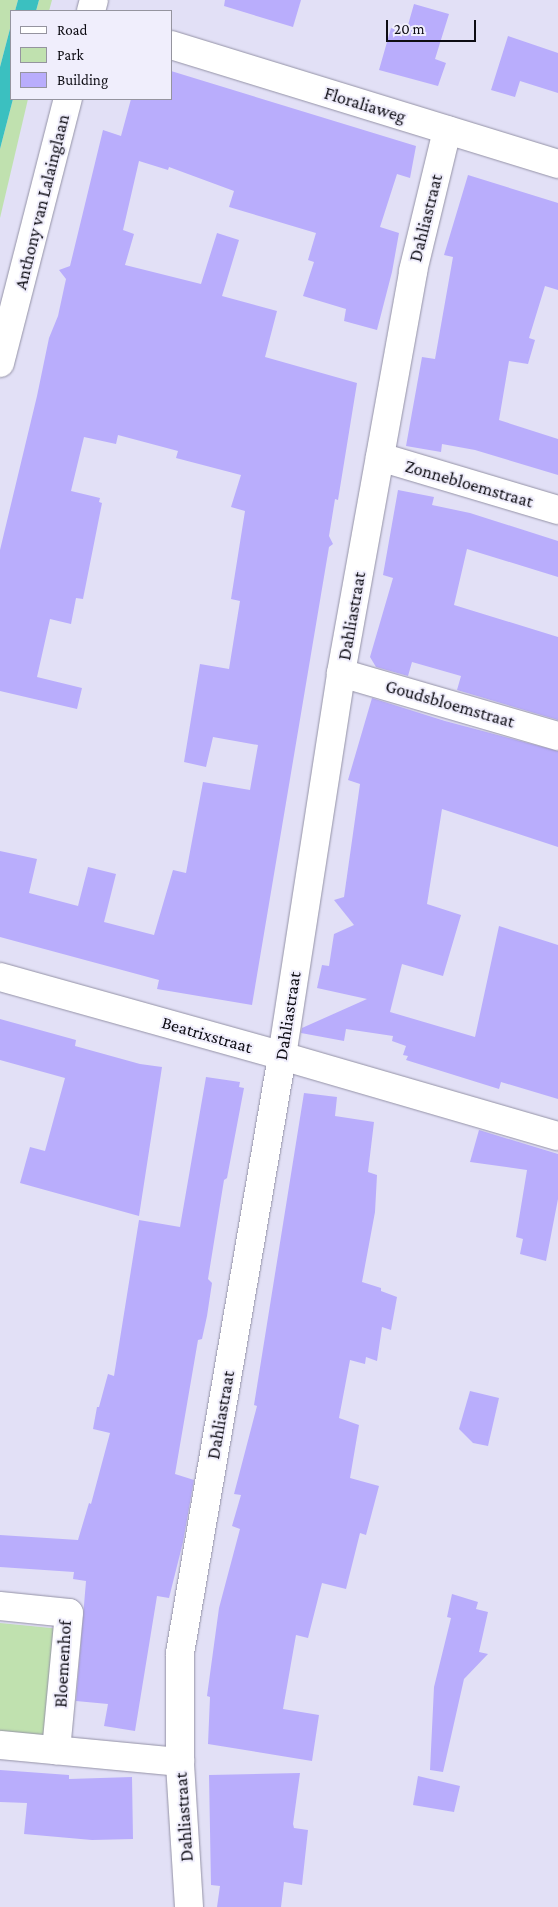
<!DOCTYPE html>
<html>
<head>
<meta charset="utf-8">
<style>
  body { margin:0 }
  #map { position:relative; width:558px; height:1907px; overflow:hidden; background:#e2e0f6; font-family:"Crimson Pro",serif }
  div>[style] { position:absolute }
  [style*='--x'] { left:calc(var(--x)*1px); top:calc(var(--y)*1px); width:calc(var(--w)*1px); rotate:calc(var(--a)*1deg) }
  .green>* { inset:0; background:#c0e1af }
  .water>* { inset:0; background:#3bc0c0 }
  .building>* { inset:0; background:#b9adfc }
  .roads { filter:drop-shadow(0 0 1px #9492a6) drop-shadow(0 0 1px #9492a6) }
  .street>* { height:28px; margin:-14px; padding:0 14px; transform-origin:14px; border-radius:14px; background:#fff }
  span { translate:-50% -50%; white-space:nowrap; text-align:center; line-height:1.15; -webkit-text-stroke:4px #f0eefc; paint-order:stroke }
  .street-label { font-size:18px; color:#0d0c13 }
  .legend { position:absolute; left:10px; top:10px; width:162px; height:90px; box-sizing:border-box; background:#f0eefc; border:1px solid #95949f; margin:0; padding:6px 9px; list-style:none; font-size:15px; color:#0d0c13 }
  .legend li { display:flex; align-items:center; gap:10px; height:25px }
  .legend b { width:25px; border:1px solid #95949f }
  .scale { position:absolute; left:386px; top:20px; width:90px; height:22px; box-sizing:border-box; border:2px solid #0d0c13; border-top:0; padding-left:6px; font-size:15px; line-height:18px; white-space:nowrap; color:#0d0c13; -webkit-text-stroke:4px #f0eefc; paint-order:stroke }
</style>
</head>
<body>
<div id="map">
  <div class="green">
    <i style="clip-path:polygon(0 0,18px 0,15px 11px,11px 11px,11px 25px,0 67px)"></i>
    <i style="clip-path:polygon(39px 0,52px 0,49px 11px,36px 11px)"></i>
    <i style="clip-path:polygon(13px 99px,28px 99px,0 218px,0 149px)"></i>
    <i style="clip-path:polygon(0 1623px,61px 1629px,49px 1743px,0 1738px)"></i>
  </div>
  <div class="water">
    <i style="clip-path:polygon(18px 0,39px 0,36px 11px,15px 11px)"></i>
    <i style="clip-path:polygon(11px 25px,11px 99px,13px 99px,0 149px,0 67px)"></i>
  </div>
  <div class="building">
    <i style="clip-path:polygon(225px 0,301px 0,293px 27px,224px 6px)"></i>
    <i style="clip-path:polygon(414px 4px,449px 14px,435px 59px,446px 63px,438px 86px,379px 70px,391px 28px,406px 32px)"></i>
    <i style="clip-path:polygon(508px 36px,558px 53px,558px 93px,520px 81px,515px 97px,491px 90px)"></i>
    <i style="clip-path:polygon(171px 71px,416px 146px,410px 178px,397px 174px,380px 227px,399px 233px,392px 272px,377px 330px,344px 321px,346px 309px,303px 296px,314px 262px,308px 260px,316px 233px,229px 207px,234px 191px,169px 167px,168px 170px,139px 161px,123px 230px,134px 234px,125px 265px,201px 284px,217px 233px,239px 240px,222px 296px,277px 311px,265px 357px,357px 383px,338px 500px,335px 499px,329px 536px,333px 544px,329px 547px,252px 1005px,157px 989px,159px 980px,0 937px,0 851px,37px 859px,29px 893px,78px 906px,88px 867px,116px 874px,104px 922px,154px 935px,173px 870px,186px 873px,203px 782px,250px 790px,258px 745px,213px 737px,206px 767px,184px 762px,200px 664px,229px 669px,240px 601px,231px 599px,245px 511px,231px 507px,241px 475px,176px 458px,178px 451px,118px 435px,116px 444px,84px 437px,71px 491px,100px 498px,99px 502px,102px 503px,83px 599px,76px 598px,71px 624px,50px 619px,37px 677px,82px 688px,77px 709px,0 691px,0 550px,37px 396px,49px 338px,58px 316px,66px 279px,59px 270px,70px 266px,103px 130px,121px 136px,131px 99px,171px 99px)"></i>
    <i style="clip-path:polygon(468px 175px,558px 203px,558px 290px,545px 286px,529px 338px,535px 340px,528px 364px,509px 361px,499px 420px,558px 439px,558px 475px,475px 450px,442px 444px,441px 452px,406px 446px,422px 357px,435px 359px,453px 257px,444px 255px)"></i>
    <i style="clip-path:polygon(398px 490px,434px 497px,432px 505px,470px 513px,558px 541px,558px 577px,467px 549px,454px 605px,558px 637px,558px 720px,457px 690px,461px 676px,412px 662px,408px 676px,376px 667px,370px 657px,393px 578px,383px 575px)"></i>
    <i style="clip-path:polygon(372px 698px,445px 721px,558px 751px,558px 847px,442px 809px,427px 904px,461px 915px,443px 976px,402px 964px,390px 1012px,475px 1037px,499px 926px,558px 945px,558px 1099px,501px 1082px,499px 1089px,406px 1060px,408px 1056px,403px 1055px,406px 1046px,392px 1041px,393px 1036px,346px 1029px,344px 1041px,301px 1033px,302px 1028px,367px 999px,317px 988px,322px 965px,329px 966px,334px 934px,354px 925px,334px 900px,344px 897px,360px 784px,348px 780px)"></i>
    <i style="clip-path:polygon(0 1019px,76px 1040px,75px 1046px,140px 1064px,162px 1067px,139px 1216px,20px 1183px,30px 1147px,45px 1151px,65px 1078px,0 1060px)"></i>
    <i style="clip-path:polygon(206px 1077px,240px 1082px,239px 1087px,244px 1088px,227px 1178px,224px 1180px,208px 1279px,212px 1283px,207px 1316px,202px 1339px,198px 1340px,175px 1474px,194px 1480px,183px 1542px,169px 1598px,157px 1596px,135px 1731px,104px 1726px,108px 1704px,76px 1701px,86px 1581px,73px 1579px,74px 1572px,0 1567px,0 1535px,78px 1540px,89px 1503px,91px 1504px,110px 1433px,93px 1429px,97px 1407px,99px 1407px,108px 1374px,114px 1376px,139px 1220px,180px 1227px)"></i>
    <i style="clip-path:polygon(304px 1093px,337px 1097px,335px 1116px,374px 1122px,368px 1172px,377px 1175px,375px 1212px,362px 1282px,381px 1288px,381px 1291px,397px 1297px,391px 1330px,382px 1327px,377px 1361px,366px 1357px,365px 1364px,350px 1360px,339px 1418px,359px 1425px,350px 1478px,379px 1486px,366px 1535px,360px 1533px,346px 1589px,322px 1583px,308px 1638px,296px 1635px,283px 1709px,319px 1715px,312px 1761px,208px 1744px,210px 1697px,207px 1696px,219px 1608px,240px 1529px,232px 1526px,241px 1495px,234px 1494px,257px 1406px,254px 1405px)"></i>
    <i style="clip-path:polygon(479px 1130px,558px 1154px,558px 1199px,546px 1261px,520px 1254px,523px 1239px,516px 1237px,527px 1170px,470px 1162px)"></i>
    <i style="clip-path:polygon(470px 1391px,499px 1398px,488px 1446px,473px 1443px,459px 1429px)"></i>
    <i style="clip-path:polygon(452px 1594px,478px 1602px,476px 1609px,488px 1612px,479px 1652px,488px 1654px,464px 1679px,443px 1772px,430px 1770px,434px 1687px,451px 1618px,447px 1617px)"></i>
    <i style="clip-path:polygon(0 1770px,69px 1775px,69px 1779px,132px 1777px,133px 1839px,92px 1840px,24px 1834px,27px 1803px,0 1802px)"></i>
    <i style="clip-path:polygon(300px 1773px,293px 1824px,294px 1828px,308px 1830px,302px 1885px,284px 1882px,281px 1907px,217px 1907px,220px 1886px,211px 1885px,209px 1775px)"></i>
    <i style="clip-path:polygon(418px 1776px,460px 1786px,454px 1812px,413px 1805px)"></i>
  </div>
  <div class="roads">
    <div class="street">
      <i style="--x:91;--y:11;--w:11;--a:-75"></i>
      <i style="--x:171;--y:45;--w:405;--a:17.1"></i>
      <i style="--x:0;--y:363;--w:273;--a:-75.6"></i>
      <i style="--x:380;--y:457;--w:186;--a:16.6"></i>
      <i style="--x:341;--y:673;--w:226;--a:16.2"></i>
      <i style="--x:0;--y:977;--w:293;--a:15.6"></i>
      <i style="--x:282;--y:1056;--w:287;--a:16.2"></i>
      <i style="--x:0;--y:1606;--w:69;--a:5.8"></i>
      <i style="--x:69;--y:1613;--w:138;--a:95.4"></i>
      <i style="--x:0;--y:1745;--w:181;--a:5.4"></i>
      <i style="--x:189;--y:1907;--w:145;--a:-93.6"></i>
      <i style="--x:180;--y:1762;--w:109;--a:-90"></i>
      <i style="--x:180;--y:1653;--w:606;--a:-80.3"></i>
      <i style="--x:282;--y:1056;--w:388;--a:-81.2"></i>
      <i style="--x:341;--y:673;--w:408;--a:-79.8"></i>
      <i style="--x:413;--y:271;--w:145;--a:-76.4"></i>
    </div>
  </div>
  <div class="street-label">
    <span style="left:365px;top:105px;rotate:17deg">Floraliaweg</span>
    <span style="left:42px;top:202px;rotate:-76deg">Anthony van Lalainglaan</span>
    <span style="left:426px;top:218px;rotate:-76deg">Dahliastraat</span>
    <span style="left:469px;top:484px;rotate:16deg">Zonnebloemstraat</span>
    <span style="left:352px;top:616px;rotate:-80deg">Dahliastraat</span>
    <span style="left:450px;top:704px;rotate:16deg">Goudsbloemstraat</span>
    <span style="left:288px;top:1016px;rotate:-81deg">Dahliastraat</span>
    <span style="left:207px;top:1035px;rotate:16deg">Beatrixstraat</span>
    <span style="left:221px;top:1415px;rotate:-80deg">Dahliastraat</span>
    <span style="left:63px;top:1664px;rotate:-87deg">Bloemenhof</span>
    <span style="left:184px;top:1817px;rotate:-94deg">Dahliastraat</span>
  </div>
  <ul class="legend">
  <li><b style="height:6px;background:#fff"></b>Road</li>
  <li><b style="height:14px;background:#c0e1af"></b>Park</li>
  <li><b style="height:14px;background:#b9adfc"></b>Building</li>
  </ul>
  <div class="scale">20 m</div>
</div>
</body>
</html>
